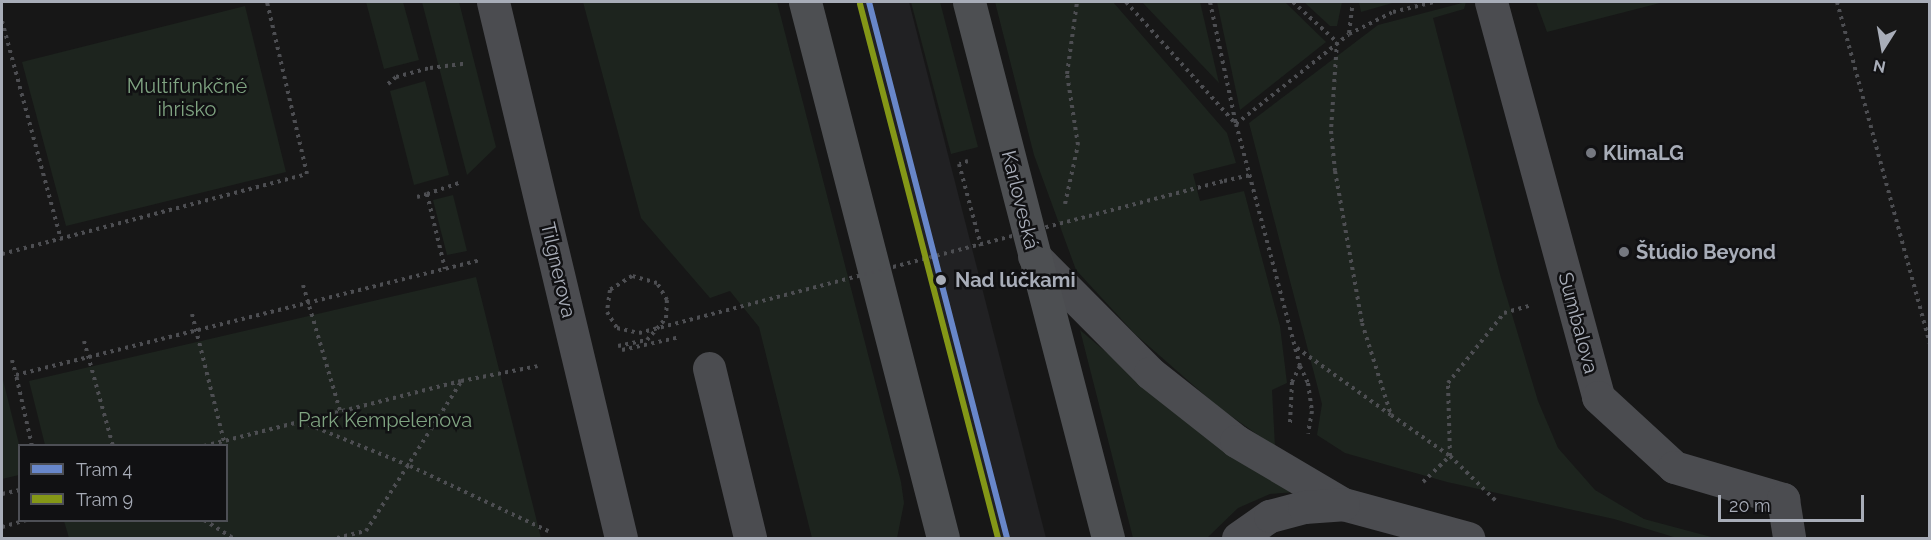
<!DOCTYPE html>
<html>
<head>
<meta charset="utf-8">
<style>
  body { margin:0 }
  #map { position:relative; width:1931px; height:540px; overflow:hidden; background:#171717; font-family:Raleway,sans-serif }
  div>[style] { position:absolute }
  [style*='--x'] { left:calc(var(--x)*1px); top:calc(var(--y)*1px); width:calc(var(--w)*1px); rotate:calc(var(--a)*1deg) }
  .built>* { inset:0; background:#212123 }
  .green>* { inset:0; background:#1d241e }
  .path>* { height:4px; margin-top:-2px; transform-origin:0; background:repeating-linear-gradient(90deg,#4d4e52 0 3px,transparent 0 7.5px) }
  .minor>* { height:33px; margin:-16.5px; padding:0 16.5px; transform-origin:16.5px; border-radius:16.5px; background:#4b4c50 }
  .major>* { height:33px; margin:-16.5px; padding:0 16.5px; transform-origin:16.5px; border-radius:16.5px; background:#4d4f52 }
  .path-bridge>* { height:4px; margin-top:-2px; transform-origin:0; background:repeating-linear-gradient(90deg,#4d4e52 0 3px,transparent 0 7.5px) }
  .tram-1>* { height:6px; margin:-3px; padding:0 3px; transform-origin:3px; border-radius:3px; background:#6887ca }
  .tram-2>* { height:6px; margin:-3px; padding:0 3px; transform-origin:3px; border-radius:3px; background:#849717 }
  .dots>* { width:16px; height:16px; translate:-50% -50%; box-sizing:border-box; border:3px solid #111113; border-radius:50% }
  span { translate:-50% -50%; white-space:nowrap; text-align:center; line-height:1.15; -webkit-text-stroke:5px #111113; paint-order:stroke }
  .park-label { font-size:20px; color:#7fa381 }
  .poi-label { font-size:20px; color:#a8adb8; font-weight:700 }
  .left { translate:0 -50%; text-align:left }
  .street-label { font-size:20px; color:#a8adb8 }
  .stop-label { font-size:20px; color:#a8adb8; font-weight:700 }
  .frame { position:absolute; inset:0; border:3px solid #a8adb8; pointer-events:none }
  .legend { position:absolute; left:18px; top:444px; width:210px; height:78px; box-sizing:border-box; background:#111113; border:2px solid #4d4f55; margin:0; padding:8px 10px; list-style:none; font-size:18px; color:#a8adb8 }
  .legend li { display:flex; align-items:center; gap:12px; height:30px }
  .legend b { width:30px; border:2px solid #4d4f55 }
  .north { position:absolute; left:1853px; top:18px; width:60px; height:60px; -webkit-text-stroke:4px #111113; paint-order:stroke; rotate:191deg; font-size:16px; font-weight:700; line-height:24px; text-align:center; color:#a8adb8 }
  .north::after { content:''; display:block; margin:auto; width:21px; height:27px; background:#a8adb8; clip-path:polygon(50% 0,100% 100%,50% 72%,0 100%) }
  .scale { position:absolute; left:1718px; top:495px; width:146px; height:27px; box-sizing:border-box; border:3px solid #a8adb8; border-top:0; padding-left:8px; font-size:18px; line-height:21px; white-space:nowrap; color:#a8adb8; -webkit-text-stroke:4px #111113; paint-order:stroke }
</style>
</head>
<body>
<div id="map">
  <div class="built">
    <i style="clip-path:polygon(856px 2px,909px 2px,1046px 538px,997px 538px)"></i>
  </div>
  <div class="green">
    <i style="clip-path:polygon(366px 2px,403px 2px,419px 60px,384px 69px)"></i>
    <i style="clip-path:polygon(422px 2px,459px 2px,496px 147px,467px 175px)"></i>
    <i style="clip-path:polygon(583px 2px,777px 2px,901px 482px,904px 503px,897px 538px,812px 538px,759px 327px,730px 291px,710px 298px,641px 218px)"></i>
    <i style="clip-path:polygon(911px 2px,940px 2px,978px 147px,951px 154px)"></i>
    <i style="clip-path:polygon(995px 2px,1113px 2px,1227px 133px,1236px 163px,1193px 174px,1200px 201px,1244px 191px,1280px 326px,1287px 383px,1272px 390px,1275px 447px,1217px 406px,1135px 334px,1076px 270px,1034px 155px)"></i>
    <i style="clip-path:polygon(1142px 2px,1200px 2px,1219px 83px)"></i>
    <i style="clip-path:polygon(1217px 2px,1285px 2px,1326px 42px,1240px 110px)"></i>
    <i style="clip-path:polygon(1304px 2px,1342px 2px,1337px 26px,1330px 26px)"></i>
    <i style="clip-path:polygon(1359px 2px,1396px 2px,1361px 12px)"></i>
    <i style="clip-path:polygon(1466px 2px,1464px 9px,1433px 18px,1501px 278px,1538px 401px,1558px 448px,1595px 490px,1644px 519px,1715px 538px,1677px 538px,1614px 519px,1447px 482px,1345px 453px,1317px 435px,1322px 404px,1249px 123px,1378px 25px)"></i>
    <i style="clip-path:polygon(1536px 2px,1664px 2px,1547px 32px)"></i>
    <i style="clip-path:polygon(245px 6px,286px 172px,66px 226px,22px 62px)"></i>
    <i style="clip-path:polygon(425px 81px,449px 175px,414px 185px,390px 91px)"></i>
    <i style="clip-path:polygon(453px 195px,467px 251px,447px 255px,433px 200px)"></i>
    <i style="clip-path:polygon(476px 277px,541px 538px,69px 538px,64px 521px,226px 520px,226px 446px,45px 445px,29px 381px)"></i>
    <i style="clip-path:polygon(1080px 330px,1228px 455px,1295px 492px,1270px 494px,1238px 508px,1207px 538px,1133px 538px)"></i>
    <i style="clip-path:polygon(2px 376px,20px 448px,19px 475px,2px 479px)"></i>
  </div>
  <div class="path">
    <i style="--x:1126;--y:2;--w:164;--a:48"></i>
    <i style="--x:1236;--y:124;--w:250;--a:75.2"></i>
    <i style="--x:1300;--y:366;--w:18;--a:117"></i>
    <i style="--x:1292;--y:382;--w:41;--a:92.8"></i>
    <i style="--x:1210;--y:2;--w:125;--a:78"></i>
    <i style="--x:1236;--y:124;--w:144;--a:-38.5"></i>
    <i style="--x:1349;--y:34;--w:49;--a:-26.6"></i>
    <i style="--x:1393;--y:12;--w:42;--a:-13.7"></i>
    <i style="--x:1293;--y:2;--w:59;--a:42.3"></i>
    <i style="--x:1337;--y:42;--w:89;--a:93.9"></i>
    <i style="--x:1331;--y:131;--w:40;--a:84.3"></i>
    <i style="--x:1335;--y:171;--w:154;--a:79.9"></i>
    <i style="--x:1362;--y:323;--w:96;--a:72.5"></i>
    <i style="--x:1391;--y:415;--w:72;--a:34.8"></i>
    <i style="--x:1450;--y:456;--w:66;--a:44.4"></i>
    <i style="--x:1837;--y:2;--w:355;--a:74.8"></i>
    <i style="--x:2;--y:21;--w:226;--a:74.9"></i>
    <i style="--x:1349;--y:33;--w:31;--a:-83"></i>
    <i style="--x:388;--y:84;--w:11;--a:-41"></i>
    <i style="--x:396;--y:77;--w:35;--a:-15"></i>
    <i style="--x:430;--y:68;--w:34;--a:-7"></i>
    <i style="--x:968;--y:161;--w:9;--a:162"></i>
    <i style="--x:959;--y:164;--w:85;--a:75"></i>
    <i style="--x:1224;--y:181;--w:27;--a:-13"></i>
    <i style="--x:427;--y:194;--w:34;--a:-19"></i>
    <i style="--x:417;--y:197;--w:10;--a:-17"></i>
    <i style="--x:427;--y:194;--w:77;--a:76.5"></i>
    <i style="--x:1065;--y:204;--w:60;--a:-77.6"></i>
    <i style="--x:1078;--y:145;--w:72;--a:-98.8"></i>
    <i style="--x:1067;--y:74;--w:73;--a:-82.1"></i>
    <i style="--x:2;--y:254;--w:315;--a:-14.7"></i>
    <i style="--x:307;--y:174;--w:177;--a:-103.1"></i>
    <i style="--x:303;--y:285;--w:131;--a:73.6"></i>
    <i style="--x:192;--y:314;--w:131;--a:75.9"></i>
    <i style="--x:84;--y:341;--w:109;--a:74.6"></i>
    <i style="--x:618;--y:346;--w:30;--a:-12"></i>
    <i style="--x:647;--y:340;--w:29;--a:-49"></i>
    <i style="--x:1297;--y:348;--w:115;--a:35.5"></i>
    <i style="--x:622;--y:350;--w:59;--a:-12.6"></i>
    <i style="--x:12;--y:360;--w:16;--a:75"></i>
    <i style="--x:1300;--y:366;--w:19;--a:65"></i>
    <i style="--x:1308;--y:383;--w:28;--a:82"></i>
    <i style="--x:1312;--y:411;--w:23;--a:100"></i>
    <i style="--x:302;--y:422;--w:117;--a:22.2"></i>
    <i style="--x:410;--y:466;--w:153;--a:25.2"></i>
    <i style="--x:32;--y:446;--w:73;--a:-102.7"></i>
    <i style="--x:16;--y:375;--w:476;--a:-13.9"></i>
    <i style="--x:204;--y:446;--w:265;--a:-14.2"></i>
    <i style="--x:461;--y:381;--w:78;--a:-11"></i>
    <i style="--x:1423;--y:482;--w:37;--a:-44"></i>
    <i style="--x:1450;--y:456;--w:73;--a:-91.6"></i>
    <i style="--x:1448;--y:383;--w:90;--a:-51.3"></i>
    <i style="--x:1504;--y:313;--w:26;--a:-16"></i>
    <i style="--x:2;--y:494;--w:18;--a:-13"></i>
    <i style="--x:204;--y:520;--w:34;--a:32"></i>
    <i style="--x:2;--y:527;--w:26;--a:-16"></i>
    <i style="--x:337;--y:538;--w:30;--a:-14"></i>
    <i style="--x:366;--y:531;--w:177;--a:-57.5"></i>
  </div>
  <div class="minor">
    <i style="--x:493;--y:2;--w:551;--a:76.57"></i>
    <i style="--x:1491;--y:2;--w:409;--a:74.8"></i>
    <i style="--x:1598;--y:397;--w:103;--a:42.6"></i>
    <i style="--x:1674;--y:467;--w:114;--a:16.4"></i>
    <i style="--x:1783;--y:499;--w:39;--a:81"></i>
    <i style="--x:1034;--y:256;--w:165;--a:45.2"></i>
    <i style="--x:1150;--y:373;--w:110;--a:38.3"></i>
    <i style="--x:1236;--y:441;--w:124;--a:30.5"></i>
    <i style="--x:1343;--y:504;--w:130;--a:15.2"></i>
    <i style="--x:709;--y:368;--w:175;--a:76.4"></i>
    <i style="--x:1238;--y:538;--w:39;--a:-35"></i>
    <i style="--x:1270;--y:516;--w:35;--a:-15"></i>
    <i style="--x:1304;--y:507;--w:39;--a:-4"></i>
  </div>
  <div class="major">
    <i style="--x:805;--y:2;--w:553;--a:75.56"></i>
    <i style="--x:969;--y:2;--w:554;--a:75.46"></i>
  </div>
  <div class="path-bridge">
    <i style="--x:666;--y:318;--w:18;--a:-87"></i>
    <i style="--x:667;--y:300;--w:20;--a:-120"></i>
    <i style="--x:657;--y:283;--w:26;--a:-164"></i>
    <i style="--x:632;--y:276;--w:26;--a:148"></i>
    <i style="--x:610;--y:290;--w:22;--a:98"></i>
    <i style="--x:607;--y:312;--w:19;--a:58"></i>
    <i style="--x:617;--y:328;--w:23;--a:13"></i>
    <i style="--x:639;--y:333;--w:604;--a:-14.57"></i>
  </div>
  <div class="tram-1">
    <i style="--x:869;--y:2;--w:553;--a:75.56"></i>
  </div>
  <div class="tram-2">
    <i style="--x:860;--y:4;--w:552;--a:75.51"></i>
  </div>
  <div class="dots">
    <i style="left:1591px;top:153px;background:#757880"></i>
    <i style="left:1624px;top:252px;background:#757880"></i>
    <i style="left:941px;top:280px;background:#a8adb8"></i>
  </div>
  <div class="park-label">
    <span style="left:187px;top:98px">Multifunkčné<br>ihrisko</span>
    <span style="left:385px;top:420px">Park Kempelenova</span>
  </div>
  <div class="poi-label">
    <span class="left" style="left:1603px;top:153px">KlimaLG</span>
    <span class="left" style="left:1636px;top:252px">Štúdio Beyond</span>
  </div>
  <div class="street-label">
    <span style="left:1020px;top:200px;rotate:76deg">Karloveská</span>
    <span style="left:558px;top:270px;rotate:77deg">Tilgnerova</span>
    <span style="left:1578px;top:323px;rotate:75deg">Sumbalova</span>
  </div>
  <div class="stop-label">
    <span class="left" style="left:955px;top:280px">Nad lúčkami</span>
  </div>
  <div class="frame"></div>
  <ul class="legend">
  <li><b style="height:8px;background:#6887ca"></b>Tram 4</li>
  <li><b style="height:8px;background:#849717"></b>Tram 9</li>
  </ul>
  <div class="north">N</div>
  <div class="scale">20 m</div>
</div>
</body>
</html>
